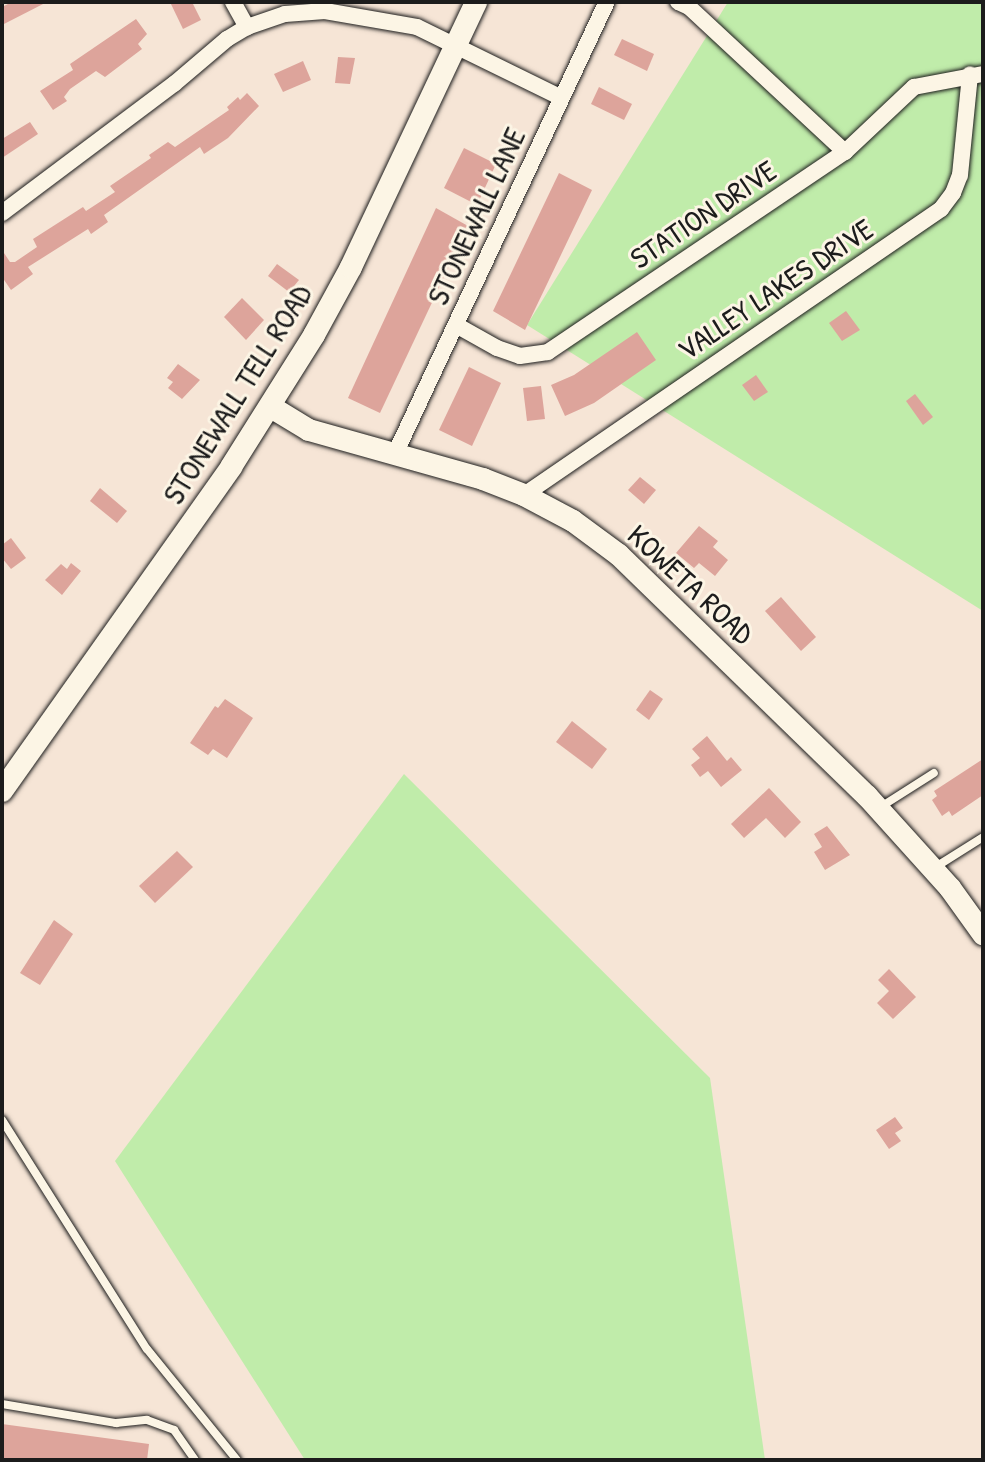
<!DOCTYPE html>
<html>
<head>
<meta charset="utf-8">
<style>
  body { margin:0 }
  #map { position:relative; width:985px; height:1462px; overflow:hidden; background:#f6e5d6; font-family:"Patrick Hand",sans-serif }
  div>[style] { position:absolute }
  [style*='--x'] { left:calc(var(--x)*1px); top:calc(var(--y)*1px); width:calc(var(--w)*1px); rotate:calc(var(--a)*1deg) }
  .green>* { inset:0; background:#c0ecaa }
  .building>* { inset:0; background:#dda49b }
  .roads { filter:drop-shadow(0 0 2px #1c1c1c) drop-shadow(0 0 2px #1c1c1c) }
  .lane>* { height:8px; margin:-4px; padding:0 4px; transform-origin:4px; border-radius:4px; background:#fcf5e5 }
  .street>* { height:16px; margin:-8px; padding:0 8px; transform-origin:8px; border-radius:8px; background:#fcf5e5 }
  .secondary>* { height:22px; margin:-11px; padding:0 11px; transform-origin:11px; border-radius:11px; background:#fcf5e5 }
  span { translate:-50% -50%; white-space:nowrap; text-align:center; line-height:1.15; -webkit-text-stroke:6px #fcf5e5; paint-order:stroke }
  .street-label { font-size:30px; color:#1c1c1c }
  .frame { position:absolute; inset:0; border:4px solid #1c1c1c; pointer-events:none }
</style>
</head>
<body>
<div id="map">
  <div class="green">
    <i style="clip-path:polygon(728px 2px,983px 2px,983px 611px,527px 325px)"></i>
    <i style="clip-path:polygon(404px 774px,710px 1078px,765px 1460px,305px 1460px,115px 1161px)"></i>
  </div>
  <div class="building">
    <i style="clip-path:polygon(12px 2px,47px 2px,2px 25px,2px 7px)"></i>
    <i style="clip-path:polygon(170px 2px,192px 2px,201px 20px,183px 29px)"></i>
    <i style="clip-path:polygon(136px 19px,147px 34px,138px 44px,142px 49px,105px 77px,96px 71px,70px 89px,64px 97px,67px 101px,53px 110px,40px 91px,73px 70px,70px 64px)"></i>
    <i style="clip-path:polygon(622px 39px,654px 54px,647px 71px,614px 55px)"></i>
    <i style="clip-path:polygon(338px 57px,355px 58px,350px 84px,335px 83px)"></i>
    <i style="clip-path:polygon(303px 61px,311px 80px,283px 92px,274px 74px)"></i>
    <i style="clip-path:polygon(599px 87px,632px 104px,624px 120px,591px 104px)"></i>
    <i style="clip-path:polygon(247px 93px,259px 106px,228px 138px,204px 154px,200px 147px,104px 215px,108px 222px,91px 234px,88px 229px,28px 267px,33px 274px,11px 290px,2px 277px,2px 250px,10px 262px,15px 262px,37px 247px,33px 239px,83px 207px,86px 211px,115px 192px,110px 186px,151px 158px,149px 155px,168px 142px,175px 147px,229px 110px,227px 107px,238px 97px,240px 100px)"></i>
    <i style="clip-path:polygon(30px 122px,38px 134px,2px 158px,2px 139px)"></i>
    <i style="clip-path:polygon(464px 148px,496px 164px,477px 205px,444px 188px)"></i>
    <i style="clip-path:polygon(559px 173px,592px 190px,525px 330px,493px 311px)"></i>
    <i style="clip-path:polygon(436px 208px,468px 226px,380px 413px,348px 398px)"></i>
    <i style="clip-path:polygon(277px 264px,299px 280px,289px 292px,268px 276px)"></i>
    <i style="clip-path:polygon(242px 298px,264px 320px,246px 340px,224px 317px)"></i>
    <i style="clip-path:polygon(846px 311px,860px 330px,842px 341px,829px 323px)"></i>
    <i style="clip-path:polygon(637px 332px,656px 360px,594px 403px,565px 416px,551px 385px,574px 375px)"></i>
    <i style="clip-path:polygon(178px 364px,200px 380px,182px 399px,168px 388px,173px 382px,167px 378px)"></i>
    <i style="clip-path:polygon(469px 367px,501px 383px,472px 446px,439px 430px)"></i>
    <i style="clip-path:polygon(756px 375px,768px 392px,754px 401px,742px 385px)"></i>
    <i style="clip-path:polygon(541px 386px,545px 419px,527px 421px,523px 388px)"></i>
    <i style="clip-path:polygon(915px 394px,933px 417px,923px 425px,906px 401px)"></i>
    <i style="clip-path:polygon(640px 477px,656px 490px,644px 504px,628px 490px)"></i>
    <i style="clip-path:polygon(100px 488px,127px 511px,117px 523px,90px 501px)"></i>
    <i style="clip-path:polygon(699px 526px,718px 541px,713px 547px,728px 560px,715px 576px,699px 563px,694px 568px,676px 553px)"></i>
    <i style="clip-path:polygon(11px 538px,26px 558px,11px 569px,2px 558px,2px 545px)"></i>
    <i style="clip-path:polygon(71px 563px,81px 571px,62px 595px,45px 580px,61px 564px,67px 569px)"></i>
    <i style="clip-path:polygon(781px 597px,816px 637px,801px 651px,765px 611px)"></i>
    <i style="clip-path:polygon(650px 690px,663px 699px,649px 720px,636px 710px)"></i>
    <i style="clip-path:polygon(225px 699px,253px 718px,227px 758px,213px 749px,208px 755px,190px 743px,215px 706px,218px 708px)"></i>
    <i style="clip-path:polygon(572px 721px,607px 749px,592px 769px,556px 742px)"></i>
    <i style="clip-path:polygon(707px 736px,727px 761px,731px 757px,742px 770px,721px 787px,708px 771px,700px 777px,691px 765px,700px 758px,692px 749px)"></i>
    <i style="clip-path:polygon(983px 759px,983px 795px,952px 816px,949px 811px,942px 816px,932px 800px,937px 796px,934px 791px)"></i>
    <i style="clip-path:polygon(769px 788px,801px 822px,785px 838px,766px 818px,744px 838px,731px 824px)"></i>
    <i style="clip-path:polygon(827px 826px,850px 855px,825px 870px,814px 852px,822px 847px,814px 834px)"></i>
    <i style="clip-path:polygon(177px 851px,193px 867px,155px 903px,139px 886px)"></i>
    <i style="clip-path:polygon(54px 920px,73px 934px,40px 985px,20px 973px)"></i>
    <i style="clip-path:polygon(889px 969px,916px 997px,893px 1019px,877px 1003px,889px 991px,878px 980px)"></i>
    <i style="clip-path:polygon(895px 1117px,903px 1128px,895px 1133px,901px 1141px,889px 1149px,876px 1130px)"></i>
    <i style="clip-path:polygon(2px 1424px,149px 1444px,147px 1460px,2px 1460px)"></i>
  </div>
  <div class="roads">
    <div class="lane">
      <i style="--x:879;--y:808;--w:65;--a:-32.5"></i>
      <i style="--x:934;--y:868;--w:58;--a:-32.3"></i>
      <i style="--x:2;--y:1120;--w:271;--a:57.7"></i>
      <i style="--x:147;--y:1349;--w:143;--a:51"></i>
      <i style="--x:2;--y:1404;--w:116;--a:9.5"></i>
      <i style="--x:116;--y:1423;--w:31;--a:-6"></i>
      <i style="--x:147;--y:1420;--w:29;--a:20"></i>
      <i style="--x:174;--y:1430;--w:37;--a:55"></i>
    </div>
    <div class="street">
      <i style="--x:233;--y:2;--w:29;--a:61"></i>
      <i style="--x:678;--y:2;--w:12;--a:24"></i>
      <i style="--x:689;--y:7;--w:213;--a:42.9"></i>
      <i style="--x:2;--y:213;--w:215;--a:-36.9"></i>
      <i style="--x:174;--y:84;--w:70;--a:-40.3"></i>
      <i style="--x:227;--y:39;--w:23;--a:-31"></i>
      <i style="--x:247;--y:27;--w:40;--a:-18.9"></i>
      <i style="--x:285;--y:14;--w:40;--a:-4.3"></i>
      <i style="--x:325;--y:11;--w:93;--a:9.9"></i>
      <i style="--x:417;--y:27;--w:161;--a:26.1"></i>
      <i style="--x:456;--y:325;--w:47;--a:29.3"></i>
      <i style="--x:497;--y:348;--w:24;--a:19"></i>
      <i style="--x:520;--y:356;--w:28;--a:-8"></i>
      <i style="--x:548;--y:352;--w:358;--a:-34"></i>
      <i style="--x:845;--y:152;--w:95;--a:-43.3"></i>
      <i style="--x:914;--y:87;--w:70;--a:-10.7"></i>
      <i style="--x:395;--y:454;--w:499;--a:-64.9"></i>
      <i style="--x:524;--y:495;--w:506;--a:-34.44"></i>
      <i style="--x:941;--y:209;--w:20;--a:-53"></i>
      <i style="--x:953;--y:193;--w:19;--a:-69"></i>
      <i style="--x:960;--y:175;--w:101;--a:-84.3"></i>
    </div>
    <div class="secondary">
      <i style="--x:271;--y:407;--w:44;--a:31.2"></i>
      <i style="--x:309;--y:430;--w:181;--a:15.7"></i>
      <i style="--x:483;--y:479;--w:44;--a:21.3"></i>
      <i style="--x:524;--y:495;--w:55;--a:28"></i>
      <i style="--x:573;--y:521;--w:57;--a:36.5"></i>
      <i style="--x:619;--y:555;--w:346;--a:44.2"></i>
      <i style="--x:867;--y:796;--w:124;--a:47.9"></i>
      <i style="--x:950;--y:888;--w:57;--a:54.3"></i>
      <i style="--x:2;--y:791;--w:397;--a:-54.7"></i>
      <i style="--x:231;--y:467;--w:156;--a:-57.8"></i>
      <i style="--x:314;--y:335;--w:77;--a:-61.4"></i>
      <i style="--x:351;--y:267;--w:293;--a:-64.7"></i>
    </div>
  </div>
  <div class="street-label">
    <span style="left:703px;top:214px;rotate:-34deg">STATION DRIVE</span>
    <span style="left:476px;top:216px;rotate:-65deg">STONEWALL LANE</span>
    <span style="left:775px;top:289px;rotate:-34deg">VALLEY LAKES DRIVE</span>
    <span style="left:237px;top:394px;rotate:-58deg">STONEWALL TELL ROAD</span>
    <span style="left:691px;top:584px;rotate:43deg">KOWETA ROAD</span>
  </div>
  <div class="frame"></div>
</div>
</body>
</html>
